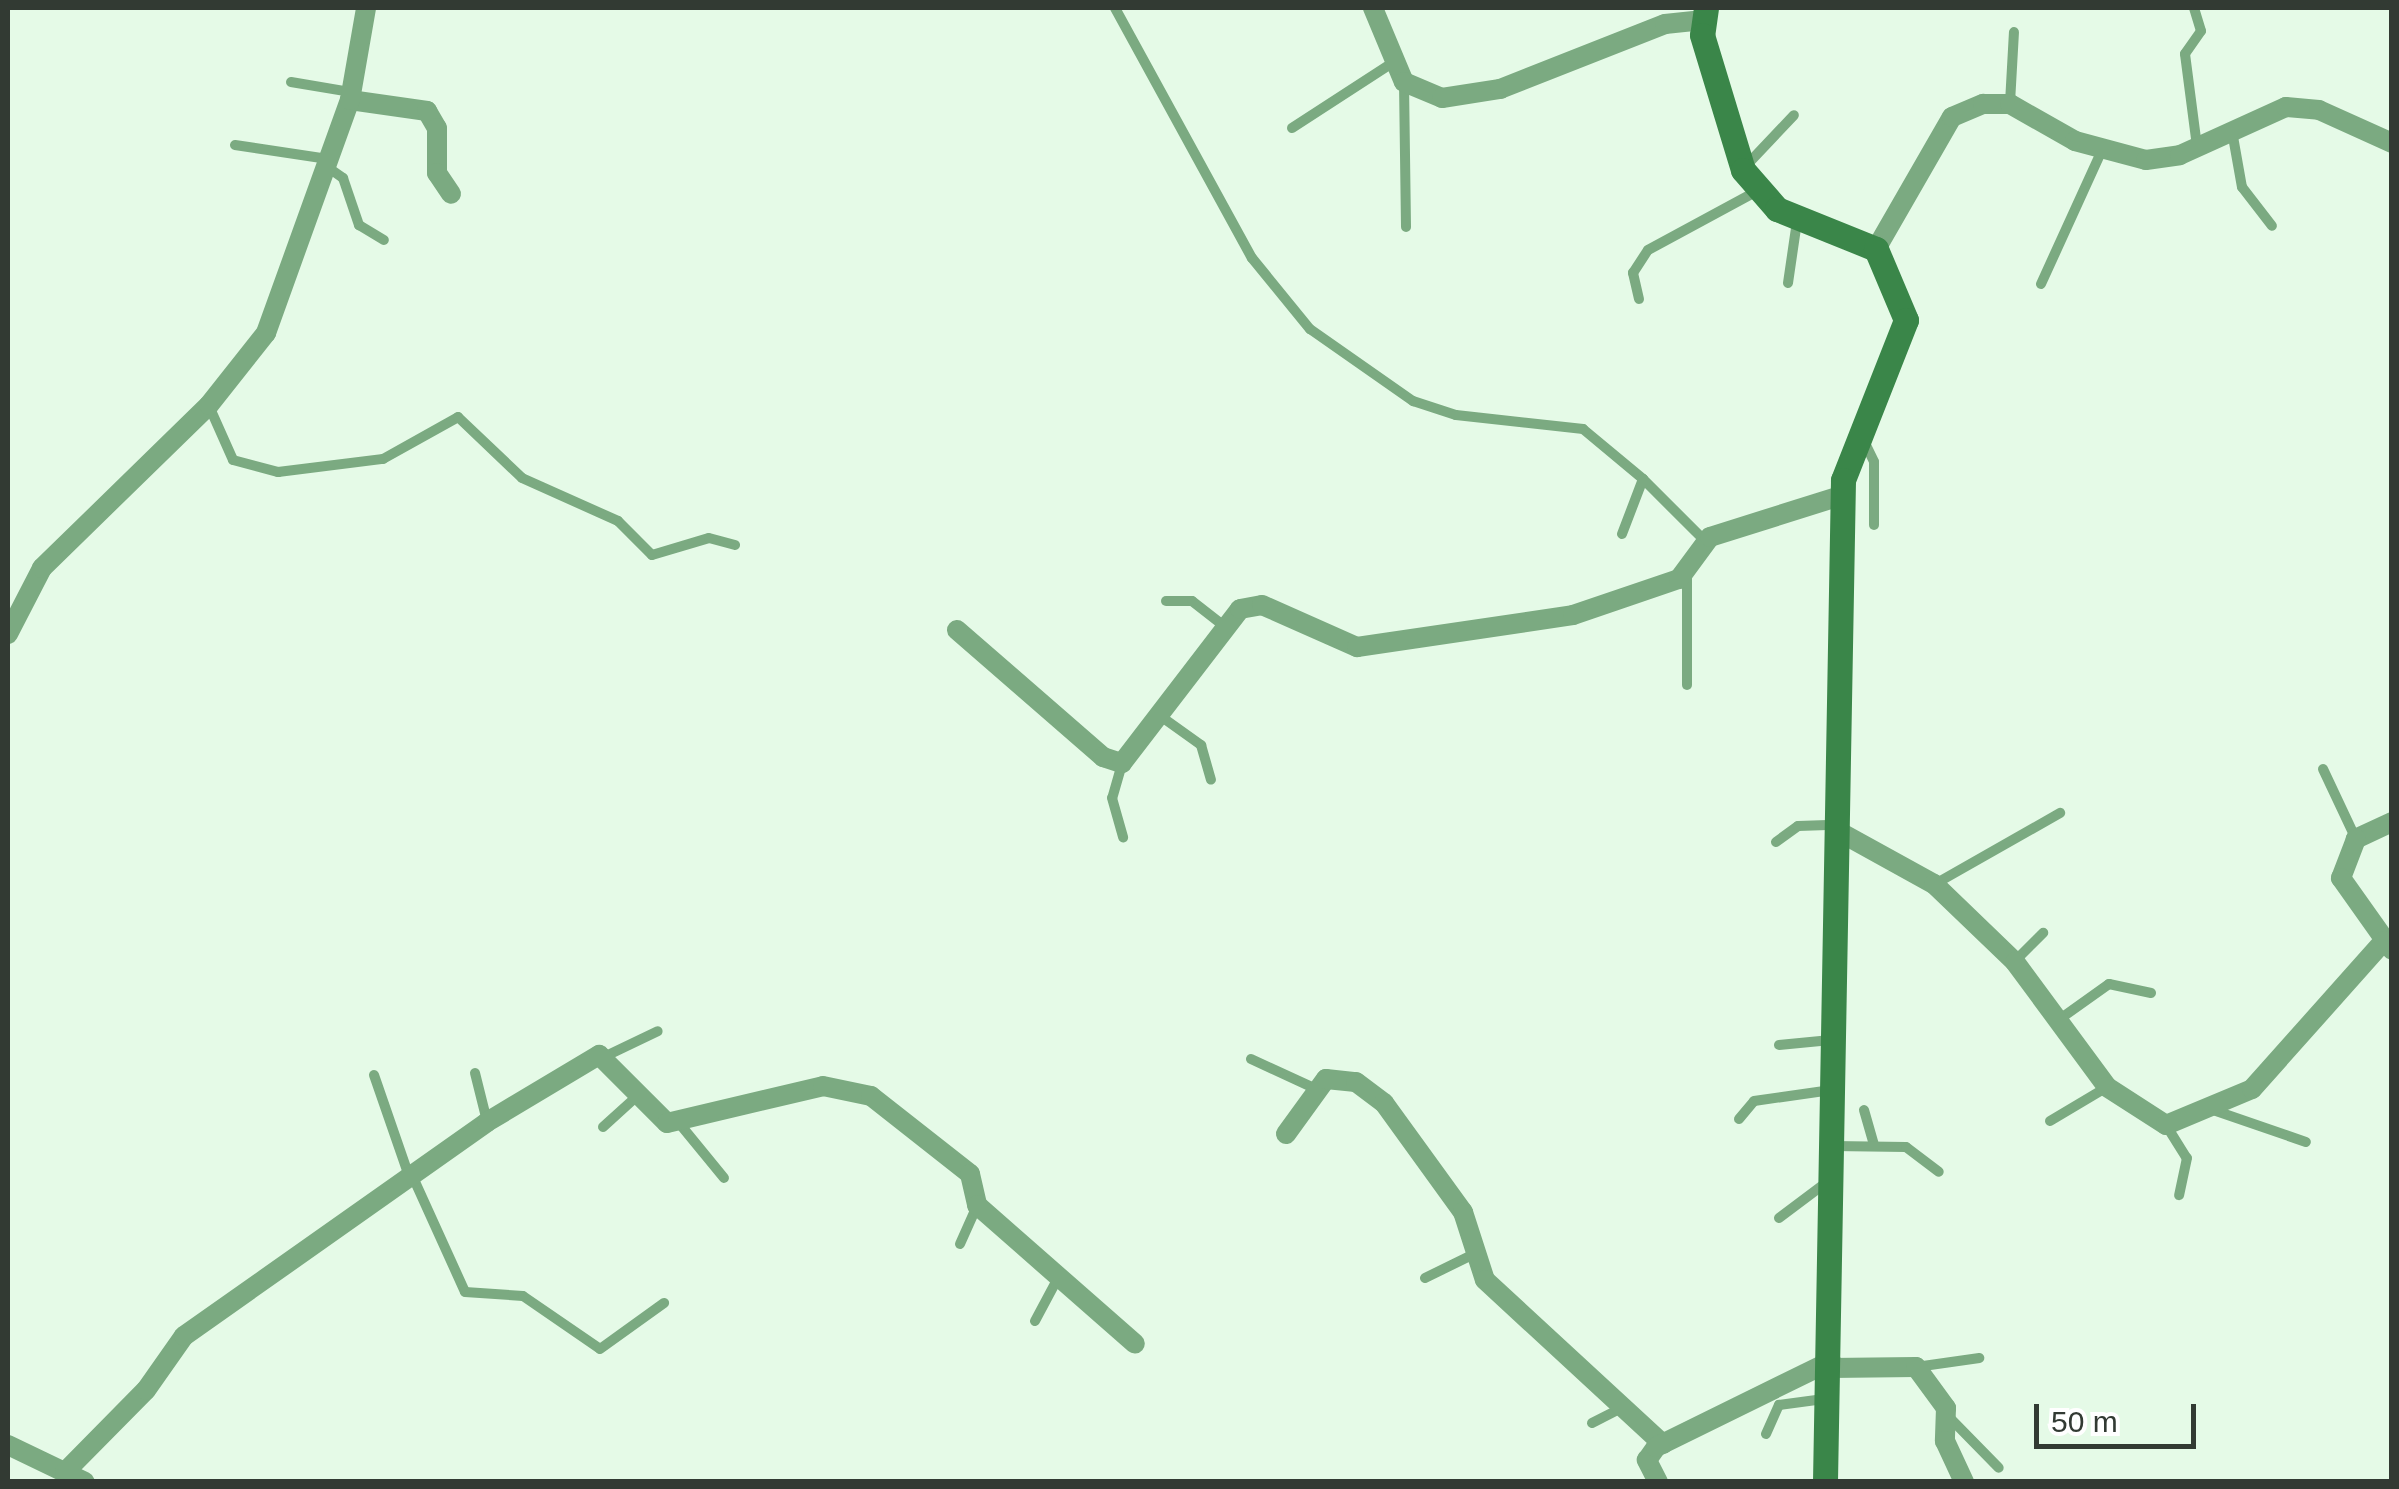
<!DOCTYPE html>
<html>
<head>
<meta charset="utf-8">
<style>
  body { margin:0 }
  #map { position:relative; width:2399px; height:1489px; overflow:hidden; background:#e5fae7; font-family:Arial,sans-serif }
  div>[style] { position:absolute }
  [style*='--x'] { left:calc(var(--x)*1px); top:calc(var(--y)*1px); width:calc(var(--w)*1px); rotate:calc(var(--a)*1deg) }
  .lane>* { height:10px; margin:-5px; padding:0 5px; transform-origin:5px; border-radius:5px; background:#7baa81 }
  .street>* { height:20px; margin:-10px; padding:0 10px; transform-origin:10px; border-radius:10px; background:#7baa81 }
  .secondary>* { height:25px; margin:-12.5px; padding:0 12.5px; transform-origin:12.5px; border-radius:12.5px; background:#3a8649 }
  span { translate:-50% -50%; white-space:nowrap; text-align:center; line-height:1.15; -webkit-text-stroke:9px #fff; paint-order:stroke }
  .frame { position:absolute; inset:0; border:10px solid #323a33; pointer-events:none }
  .scale { position:absolute; left:2034px; top:1404px; width:162px; height:45px; box-sizing:border-box; border:5px solid #323a33; border-top:0; padding-left:12px; font-size:30px; line-height:35px; white-space:nowrap; color:#323a33; -webkit-text-stroke:8px #fff; paint-order:stroke }
</style>
</head>
<body>
<div id="map">
  <div class="lane">
    <i style="--x:1115;--y:8;--w:285;--a:61.3"></i>
    <i style="--x:1252;--y:258;--w:92;--a:50.8"></i>
    <i style="--x:1310;--y:329;--w:126;--a:35"></i>
    <i style="--x:1413;--y:401;--w:45;--a:18"></i>
    <i style="--x:1456;--y:415;--w:128;--a:6.3"></i>
    <i style="--x:1583;--y:429;--w:78;--a:39.8"></i>
    <i style="--x:2194;--y:8;--w:24;--a:73"></i>
    <i style="--x:2201;--y:31;--w:28;--a:125"></i>
    <i style="--x:2185;--y:54;--w:94;--a:82.6"></i>
    <i style="--x:291;--y:82;--w:61;--a:9.5"></i>
    <i style="--x:1404;--y:83;--w:144;--a:89.2"></i>
    <i style="--x:2010;--y:103;--w:71;--a:-86.8"></i>
    <i style="--x:1292;--y:128;--w:119;--a:-33"></i>
    <i style="--x:2232;--y:131;--w:57;--a:79.9"></i>
    <i style="--x:2242;--y:187;--w:49;--a:52.4"></i>
    <i style="--x:235;--y:145;--w:94;--a:8.6"></i>
    <i style="--x:326;--y:166;--w:21;--a:35"></i>
    <i style="--x:343;--y:178;--w:50;--a:71.2"></i>
    <i style="--x:359;--y:225;--w:29;--a:31"></i>
    <i style="--x:1743;--y:169;--w:74;--a:-46.6"></i>
    <i style="--x:1788;--y:283;--w:63;--a:-81.7"></i>
    <i style="--x:2041;--y:284;--w:147;--a:-65.5"></i>
    <i style="--x:1639;--y:299;--w:27;--a:-103"></i>
    <i style="--x:1633;--y:273;--w:27;--a:-57"></i>
    <i style="--x:1648;--y:250;--w:124;--a:-28.4"></i>
    <i style="--x:209;--y:406;--w:59;--a:66"></i>
    <i style="--x:233;--y:460;--w:47;--a:14.9"></i>
    <i style="--x:278;--y:472;--w:106;--a:-7.1"></i>
    <i style="--x:383;--y:459;--w:86;--a:-29.2"></i>
    <i style="--x:458;--y:417;--w:88;--a:43.6"></i>
    <i style="--x:522;--y:478;--w:105;--a:24.1"></i>
    <i style="--x:618;--y:521;--w:48;--a:45"></i>
    <i style="--x:652;--y:555;--w:59;--a:-16.6"></i>
    <i style="--x:709;--y:538;--w:27;--a:15"></i>
    <i style="--x:1863;--y:439;--w:25;--a:64"></i>
    <i style="--x:1874;--y:462;--w:63;--a:90"></i>
    <i style="--x:1622;--y:534;--w:59;--a:-69.1"></i>
    <i style="--x:1643;--y:479;--w:86;--a:45"></i>
    <i style="--x:1166;--y:601;--w:26;--a:0"></i>
    <i style="--x:1192;--y:601;--w:37;--a:38"></i>
    <i style="--x:1687;--y:685;--w:111;--a:-90"></i>
    <i style="--x:1159;--y:715;--w:52;--a:35.5"></i>
    <i style="--x:1201;--y:745;--w:36;--a:74"></i>
    <i style="--x:1122;--y:764;--w:35;--a:106"></i>
    <i style="--x:1112;--y:798;--w:41;--a:74.2"></i>
    <i style="--x:2323;--y:769;--w:77;--a:64.8"></i>
    <i style="--x:1776;--y:842;--w:27;--a:-36"></i>
    <i style="--x:1798;--y:826;--w:37;--a:-2"></i>
    <i style="--x:1935;--y:884;--w:144;--a:-29.6"></i>
    <i style="--x:2015;--y:961;--w:40;--a:-45"></i>
    <i style="--x:2057;--y:1021;--w:64;--a:-35.4"></i>
    <i style="--x:2109;--y:984;--w:43;--a:12.1"></i>
    <i style="--x:1779;--y:1045;--w:52;--a:-5.5"></i>
    <i style="--x:608;--y:1055;--w:55;--a:-25.6"></i>
    <i style="--x:1251;--y:1059;--w:69;--a:24.7"></i>
    <i style="--x:475;--y:1073;--w:49;--a:76"></i>
    <i style="--x:374;--y:1075;--w:107;--a:70.9"></i>
    <i style="--x:1864;--y:1110;--w:35;--a:74"></i>
    <i style="--x:2216;--y:1111;--w:95;--a:19"></i>
    <i style="--x:1739;--y:1119;--w:23;--a:-50"></i>
    <i style="--x:1754;--y:1101;--w:78;--a:-8.1"></i>
    <i style="--x:2050;--y:1121;--w:66;--a:-30.8"></i>
    <i style="--x:679;--y:1123;--w:71;--a:50.7"></i>
    <i style="--x:2166;--y:1125;--w:39;--a:58"></i>
    <i style="--x:2187;--y:1158;--w:38;--a:102"></i>
    <i style="--x:603;--y:1127;--w:43;--a:-42.2"></i>
    <i style="--x:1833;--y:1146;--w:73;--a:0.8"></i>
    <i style="--x:1906;--y:1147;--w:41;--a:37.1"></i>
    <i style="--x:412;--y:1175;--w:128;--a:65.6"></i>
    <i style="--x:465;--y:1292;--w:58;--a:3.9"></i>
    <i style="--x:523;--y:1296;--w:93;--a:34.5"></i>
    <i style="--x:600;--y:1349;--w:79;--a:-35.7"></i>
    <i style="--x:1779;--y:1218;--w:60;--a:-36.9"></i>
    <i style="--x:960;--y:1244;--w:42;--a:-65.9"></i>
    <i style="--x:1425;--y:1278;--w:50;--a:-26.1"></i>
    <i style="--x:1035;--y:1321;--w:51;--a:-61.9"></i>
    <i style="--x:1916;--y:1367;--w:64;--a:-8.1"></i>
    <i style="--x:1949;--y:1417;--w:71;--a:45.6"></i>
    <i style="--x:1592;--y:1423;--w:35;--a:-27"></i>
    <i style="--x:1766;--y:1434;--w:32;--a:-66"></i>
    <i style="--x:1779;--y:1405;--w:45;--a:-7.6"></i>
  </div>
  <div class="street">
    <i style="--x:1373;--y:8;--w:80;--a:67.3"></i>
    <i style="--x:1404;--y:82;--w:41;--a:22.8"></i>
    <i style="--x:1442;--y:98;--w:59;--a:-8.8"></i>
    <i style="--x:1500;--y:89;--w:177;--a:-21.5"></i>
    <i style="--x:1665;--y:24;--w:36;--a:-6"></i>
    <i style="--x:350;--y:100;--w:78;--a:8.1"></i>
    <i style="--x:427;--y:111;--w:20;--a:60"></i>
    <i style="--x:437;--y:128;--w:45;--a:90"></i>
    <i style="--x:437;--y:173;--w:25;--a:56"></i>
    <i style="--x:1876;--y:249;--w:152;--a:-60.1"></i>
    <i style="--x:1952;--y:117;--w:34;--a:-23"></i>
    <i style="--x:1983;--y:104;--w:27;--a:0"></i>
    <i style="--x:2010;--y:104;--w:75;--a:29.6"></i>
    <i style="--x:2075;--y:141;--w:73;--a:15"></i>
    <i style="--x:2146;--y:160;--w:34;--a:-8"></i>
    <i style="--x:2180;--y:155;--w:116;--a:-24.4"></i>
    <i style="--x:2286;--y:107;--w:33;--a:5"></i>
    <i style="--x:2319;--y:110;--w:80;--a:24.3"></i>
    <i style="--x:957;--y:630;--w:194;--a:41"></i>
    <i style="--x:1103;--y:757;--w:20;--a:18"></i>
    <i style="--x:1122;--y:763;--w:194;--a:-52.5"></i>
    <i style="--x:1240;--y:609;--w:22;--a:-10"></i>
    <i style="--x:1262;--y:605;--w:104;--a:23.9"></i>
    <i style="--x:1357;--y:647;--w:218;--a:-8.4"></i>
    <i style="--x:1573;--y:615;--w:112;--a:-18.8"></i>
    <i style="--x:1679;--y:579;--w:52;--a:-53.6"></i>
    <i style="--x:1710;--y:537;--w:139;--a:-17.5"></i>
    <i style="--x:8;--y:634;--w:74;--a:-62.7"></i>
    <i style="--x:42;--y:568;--w:233;--a:-44.3"></i>
    <i style="--x:209;--y:405;--w:92;--a:-51.6"></i>
    <i style="--x:266;--y:333;--w:248;--a:-70.2"></i>
    <i style="--x:350;--y:100;--w:93;--a:-80.1"></i>
    <i style="--x:2392;--y:822;--w:40;--a:155"></i>
    <i style="--x:2356;--y:839;--w:42;--a:111"></i>
    <i style="--x:2341;--y:878;--w:88;--a:54.7"></i>
    <i style="--x:1836;--y:830;--w:112;--a:28.9"></i>
    <i style="--x:1934;--y:884;--w:112;--a:43.9"></i>
    <i style="--x:2015;--y:962;--w:155;--a:53.6"></i>
    <i style="--x:2107;--y:1087;--w:70;--a:32.8"></i>
    <i style="--x:2166;--y:1125;--w:93;--a:-22.7"></i>
    <i style="--x:2252;--y:1089;--w:198;--a:-48.3"></i>
    <i style="--x:1286;--y:1134;--w:68;--a:-54"></i>
    <i style="--x:1326;--y:1079;--w:30;--a:6"></i>
    <i style="--x:1356;--y:1082;--w:35;--a:37"></i>
    <i style="--x:1384;--y:1103;--w:135;--a:54.1"></i>
    <i style="--x:1463;--y:1212;--w:71;--a:72.1"></i>
    <i style="--x:1485;--y:1280;--w:242;--a:42.7"></i>
    <i style="--x:1831;--y:1368;--w:85;--a:-0.7"></i>
    <i style="--x:1916;--y:1367;--w:51;--a:53.8"></i>
    <i style="--x:1946;--y:1408;--w:33;--a:92"></i>
    <i style="--x:1945;--y:1441;--w:45;--a:65.1"></i>
    <i style="--x:8;--y:1445;--w:85;--a:25.7"></i>
    <i style="--x:65;--y:1472;--w:115;--a:-45.4"></i>
    <i style="--x:146;--y:1390;--w:66;--a:-54.9"></i>
    <i style="--x:184;--y:1336;--w:371;--a:-35.2"></i>
    <i style="--x:487;--y:1122;--w:131;--a:-30.9"></i>
    <i style="--x:599;--y:1055;--w:96;--a:45"></i>
    <i style="--x:667;--y:1123;--w:160;--a:-13.3"></i>
    <i style="--x:823;--y:1086;--w:49;--a:11.8"></i>
    <i style="--x:871;--y:1096;--w:126;--a:38.2"></i>
    <i style="--x:970;--y:1174;--w:32;--a:77"></i>
    <i style="--x:977;--y:1205;--w:210;--a:41.3"></i>
    <i style="--x:1658;--y:1482;--w:25;--a:-117"></i>
    <i style="--x:1647;--y:1460;--w:16;--a:-55"></i>
    <i style="--x:1656;--y:1447;--w:195;--a:-26.2"></i>
  </div>
  <div class="secondary">
    <i style="--x:1706;--y:8;--w:27;--a:98"></i>
    <i style="--x:1702;--y:35;--w:141;--a:73.1"></i>
    <i style="--x:1743;--y:170;--w:52;--a:48.9"></i>
    <i style="--x:1777;--y:209;--w:107;--a:22"></i>
    <i style="--x:1876;--y:249;--w:77;--a:67.1"></i>
    <i style="--x:1906;--y:320;--w:172;--a:111.5"></i>
    <i style="--x:1843;--y:480;--w:1002;--a:91.03"></i>
  </div>
  <div class="frame"></div>
  <div class="scale">50 m</div>
</div>
</body>
</html>
